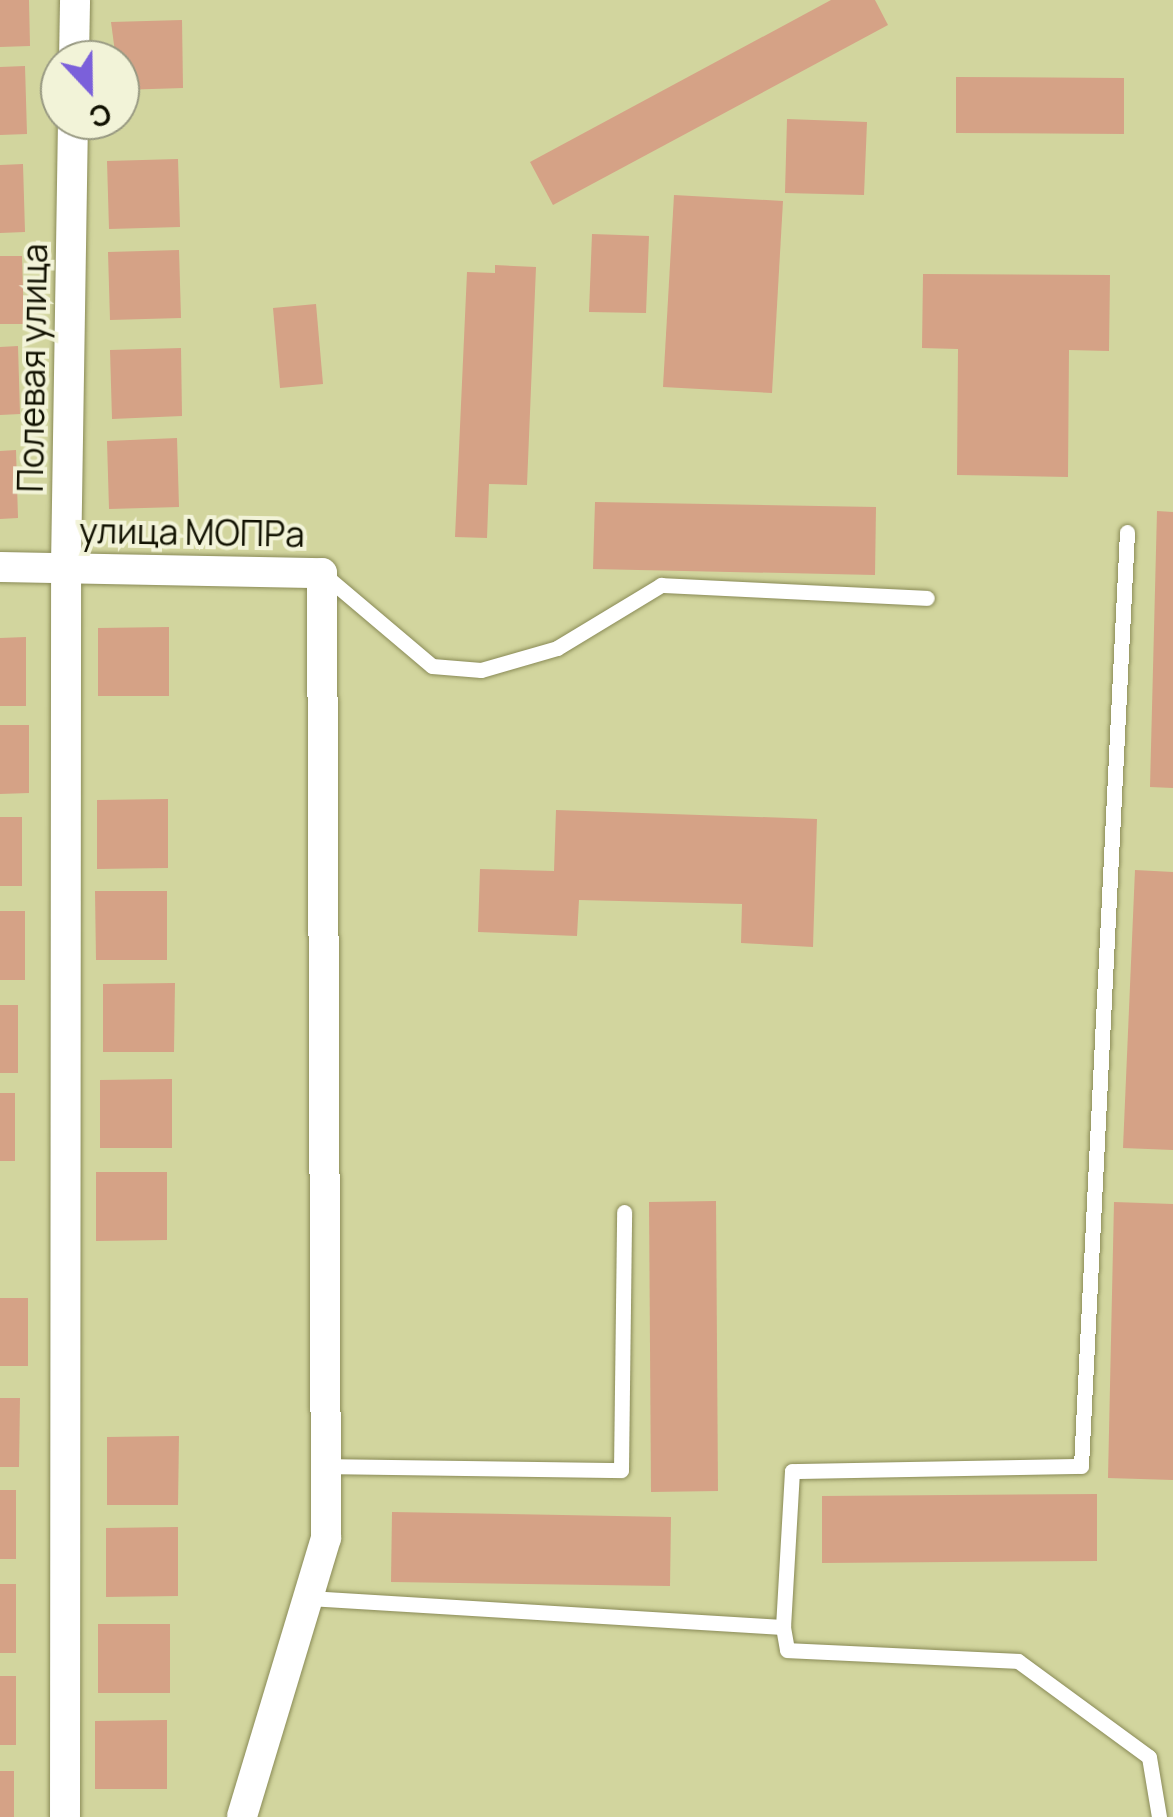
<!DOCTYPE html>
<html>
<head>
<meta charset="utf-8">
<style>
  body { margin:0 }
  #map { position:relative; width:1173px; height:1817px; overflow:hidden; background:#d2d59e; font-family:Manrope,sans-serif }
  div>[style] { position:absolute }
  [style*='--x'] { left:calc(var(--x)*1px); top:calc(var(--y)*1px); width:calc(var(--w)*1px); rotate:calc(var(--a)*1deg) }
  .building>* { inset:0; background:#d5a286 }
  .roads { filter:drop-shadow(0 0 2px #8a8b57) drop-shadow(0 0 2px #8a8b57) }
  .service>* { height:15px; margin:-7.5px; padding:0 7.5px; transform-origin:7.5px; border-radius:7.5px; background:#fff }
  .minor>* { height:30px; margin:-15px; padding:0 15px; transform-origin:15px; border-radius:15px; background:#fff }
  span { translate:-50% -50%; white-space:nowrap; text-align:center; line-height:1.15; -webkit-text-stroke:8px #f2f3d8; paint-order:stroke }
  .street-label { font-size:35px; color:#111101 }
  .north { position:absolute; left:40px; top:40px; width:100px; height:100px; box-sizing:border-box; background:#f2f3d8; border:2px solid #989982; border-radius:50%; rotate:158deg; font-size:28px; font-weight:700; line-height:40px; text-align:center; color:#111101 }
  .north::after { content:''; display:block; margin:auto; width:35px; height:45px; background:#7b60da; clip-path:polygon(50% 0,100% 100%,50% 72%,0 100%) }
</style>
</head>
<body>
<div id="map">
  <div class="building">
    <i style="clip-path:polygon(0 0,29px 0,30px 46px,0 47px)"></i>
    <i style="clip-path:polygon(831px 0,875px 0,888px 25px,553px 205px,530px 162px)"></i>
    <i style="clip-path:polygon(182px 20px,183px 88px,120px 90px,111px 22px)"></i>
    <i style="clip-path:polygon(25px 66px,27px 134px,0 135px,0 67px)"></i>
    <i style="clip-path:polygon(956px 77px,1124px 78px,1124px 134px,956px 133px)"></i>
    <i style="clip-path:polygon(787px 119px,867px 122px,864px 195px,785px 193px)"></i>
    <i style="clip-path:polygon(178px 159px,180px 227px,109px 229px,107px 161px)"></i>
    <i style="clip-path:polygon(23px 164px,25px 232px,0 233px,0 165px)"></i>
    <i style="clip-path:polygon(674px 195px,783px 201px,772px 393px,663px 387px)"></i>
    <i style="clip-path:polygon(592px 234px,649px 236px,646px 313px,589px 312px)"></i>
    <i style="clip-path:polygon(179px 250px,181px 318px,110px 320px,108px 252px)"></i>
    <i style="clip-path:polygon(0 256px,22px 256px,24px 324px,0 324px)"></i>
    <i style="clip-path:polygon(495px 265px,536px 267px,527px 485px,489px 484px,487px 538px,455px 537px,467px 272px,495px 273px)"></i>
    <i style="clip-path:polygon(923px 274px,1110px 275px,1109px 351px,1069px 350px,1068px 477px,957px 475px,958px 349px,922px 348px)"></i>
    <i style="clip-path:polygon(316px 304px,323px 384px,280px 388px,273px 308px)"></i>
    <i style="clip-path:polygon(18px 346px,20px 414px,0 415px,0 347px)"></i>
    <i style="clip-path:polygon(181px 348px,182px 416px,112px 419px,110px 350px)"></i>
    <i style="clip-path:polygon(177px 438px,179px 507px,109px 509px,107px 441px)"></i>
    <i style="clip-path:polygon(16px 450px,18px 518px,0 519px,0 451px)"></i>
    <i style="clip-path:polygon(595px 502px,876px 507px,875px 575px,593px 569px)"></i>
    <i style="clip-path:polygon(1157px 511px,1173px 512px,1173px 788px,1150px 787px)"></i>
    <i style="clip-path:polygon(169px 627px,169px 696px,98px 696px,98px 628px)"></i>
    <i style="clip-path:polygon(26px 637px,26px 706px,0 706px,0 638px)"></i>
    <i style="clip-path:polygon(0 725px,29px 725px,29px 793px,0 794px)"></i>
    <i style="clip-path:polygon(168px 799px,168px 868px,97px 869px,97px 800px)"></i>
    <i style="clip-path:polygon(556px 810px,817px 819px,813px 947px,741px 943px,742px 904px,579px 900px,577px 936px,478px 932px,480px 869px,554px 871px)"></i>
    <i style="clip-path:polygon(0 817px,22px 817px,22px 886px,0 886px)"></i>
    <i style="clip-path:polygon(1135px 870px,1173px 872px,1173px 1150px,1123px 1148px)"></i>
    <i style="clip-path:polygon(95px 891px,167px 891px,167px 960px,96px 960px)"></i>
    <i style="clip-path:polygon(0 911px,25px 911px,25px 980px,0 980px)"></i>
    <i style="clip-path:polygon(175px 983px,174px 1052px,103px 1052px,103px 984px)"></i>
    <i style="clip-path:polygon(0 1005px,18px 1005px,18px 1073px,0 1073px)"></i>
    <i style="clip-path:polygon(172px 1079px,172px 1148px,100px 1148px,100px 1080px)"></i>
    <i style="clip-path:polygon(0 1093px,15px 1093px,15px 1161px,0 1161px)"></i>
    <i style="clip-path:polygon(96px 1172px,167px 1172px,167px 1240px,96px 1241px)"></i>
    <i style="clip-path:polygon(716px 1201px,718px 1491px,651px 1492px,649px 1202px)"></i>
    <i style="clip-path:polygon(1114px 1202px,1173px 1204px,1173px 1480px,1108px 1478px)"></i>
    <i style="clip-path:polygon(0 1298px,28px 1298px,28px 1366px,0 1366px)"></i>
    <i style="clip-path:polygon(0 1398px,20px 1398px,19px 1467px,0 1467px)"></i>
    <i style="clip-path:polygon(179px 1436px,178px 1505px,107px 1505px,107px 1437px)"></i>
    <i style="clip-path:polygon(0 1490px,16px 1490px,16px 1559px,0 1559px)"></i>
    <i style="clip-path:polygon(1097px 1494px,1097px 1561px,822px 1563px,822px 1496px)"></i>
    <i style="clip-path:polygon(392px 1512px,671px 1517px,670px 1586px,391px 1582px)"></i>
    <i style="clip-path:polygon(178px 1527px,178px 1596px,106px 1597px,106px 1528px)"></i>
    <i style="clip-path:polygon(0 1584px,16px 1584px,16px 1653px,0 1653px)"></i>
    <i style="clip-path:polygon(98px 1624px,170px 1624px,170px 1693px,98px 1693px)"></i>
    <i style="clip-path:polygon(0 1676px,16px 1676px,16px 1745px,0 1745px)"></i>
    <i style="clip-path:polygon(167px 1720px,167px 1789px,95px 1789px,95px 1721px)"></i>
    <i style="clip-path:polygon(0 1771px,14px 1771px,14px 1817px,0 1817px)"></i>
  </div>
  <div class="roads">
    <div class="service">
      <i style="--x:322;--y:573;--w:144;--a:40.2"></i>
      <i style="--x:432;--y:666;--w:49;--a:4.7"></i>
      <i style="--x:481;--y:670;--w:79;--a:-16.1"></i>
      <i style="--x:557;--y:648;--w:122;--a:-31.2"></i>
      <i style="--x:661;--y:585;--w:266;--a:2.8"></i>
      <i style="--x:326;--y:1466;--w:295;--a:0.8"></i>
      <i style="--x:621;--y:1470;--w:258;--a:-89.3"></i>
      <i style="--x:308;--y:1598;--w:476;--a:3.5"></i>
      <i style="--x:783;--y:1627;--w:156;--a:-86.7"></i>
      <i style="--x:792;--y:1471;--w:289;--a:-1"></i>
      <i style="--x:1081;--y:1466;--w:935;--a:-87.18"></i>
      <i style="--x:783;--y:1627;--w:23;--a:80"></i>
      <i style="--x:787;--y:1650;--w:231;--a:2.7"></i>
      <i style="--x:1018;--y:1661;--w:162;--a:36.2"></i>
      <i style="--x:1149;--y:1757;--w:61;--a:80.5"></i>
    </div>
    <div class="minor">
      <i style="--x:74;--y:60;--w:60;--a:-89"></i>
      <i style="--x:0;--y:567;--w:322;--a:1.1"></i>
      <i style="--x:322;--y:573;--w:965;--a:89.76"></i>
      <i style="--x:326;--y:1538;--w:291;--a:106.8"></i>
      <i style="--x:65;--y:1817;--w:1251;--a:-89.95"></i>
      <i style="--x:66;--y:566;--w:446;--a:-89.1"></i>
    </div>
  </div>
  <div class="street-label">
    <span style="left:32px;top:368px;rotate:-89deg">Полевая улица</span>
    <span style="left:192px;top:532px;rotate:1deg">улица МОПРа</span>
  </div>
  <div class="north">С</div>
</div>
</body>
</html>
